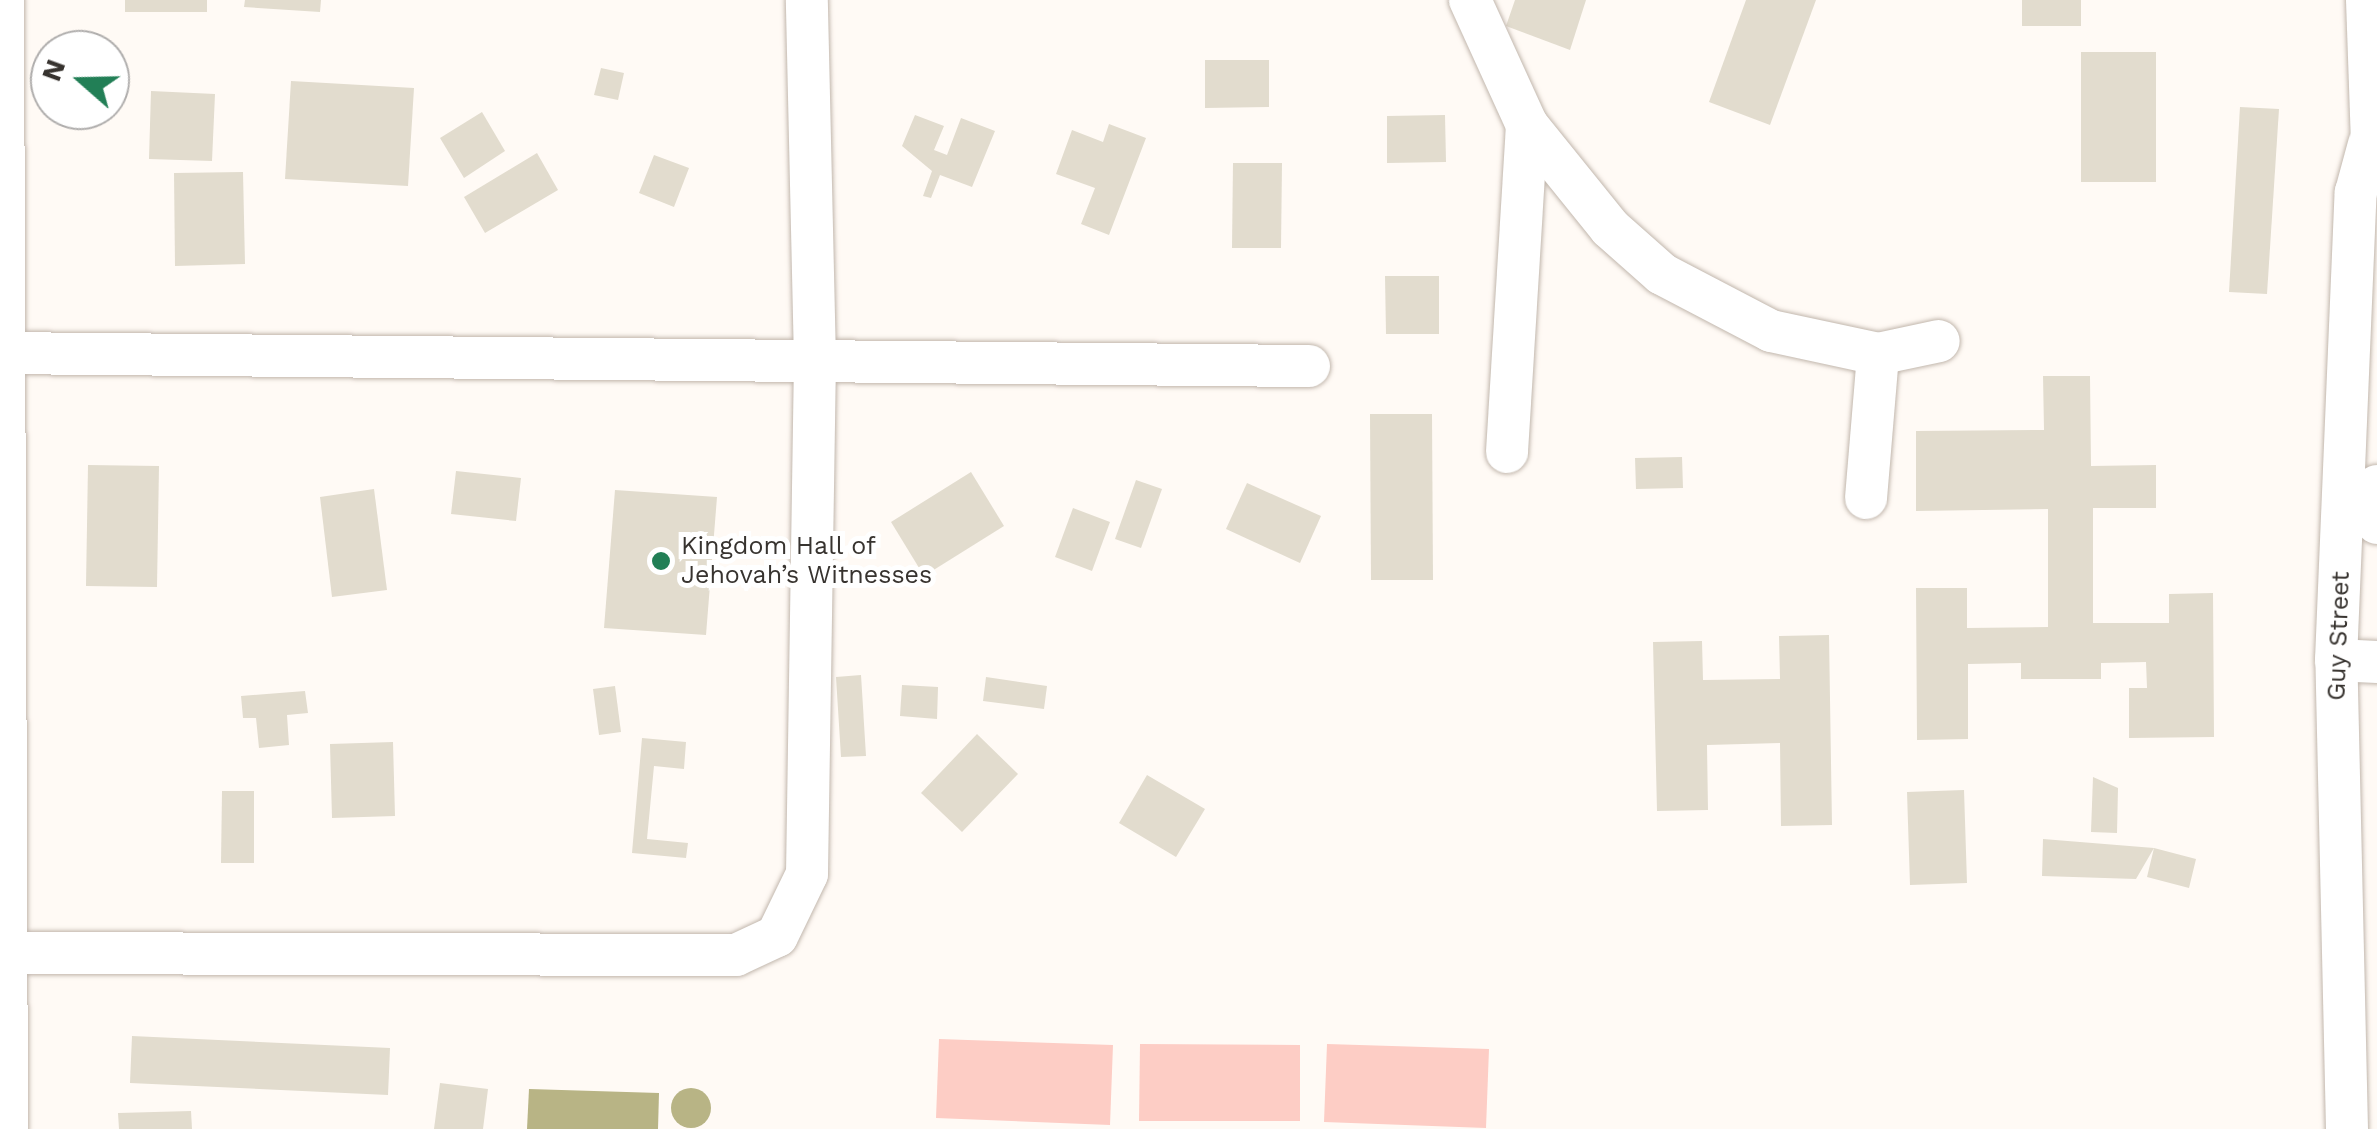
<!DOCTYPE html>
<html>
<head>
<meta charset="utf-8">
<style>
  body { margin:0 }
  #map { position:relative; width:2377px; height:1129px; overflow:hidden; background:#fffaf5; font-family:"Work Sans",sans-serif }
  div>[style] { position:absolute }
  [style*='--x'] { left:calc(var(--x)*1px); top:calc(var(--y)*1px); width:calc(var(--w)*1px); rotate:calc(var(--a)*1deg) }
  .green>* { inset:0; background:#fdcdc5 }
  .water>* { inset:0; background:#b8b485 }
  .round { border-radius:50% }
  .building>* { inset:0; background:#e2dcce }
  .roads { filter:drop-shadow(0 0 2px #c2b7ad) drop-shadow(0 0 2px #c2b7ad) }
  .minor>* { height:42px; margin:-21px; padding:0 21px; transform-origin:21px; border-radius:21px; background:#fff }
  .dots>* { width:28px; height:28px; translate:-50% -50%; box-sizing:border-box; border:5px solid #fff; border-radius:50% }
  span { translate:-50% -50%; white-space:nowrap; text-align:center; line-height:1.15; -webkit-text-stroke:10px #fff; paint-order:stroke }
  .poi-label { font-size:25px; color:#37332f }
  .left { translate:0 -50%; text-align:left }
  .street-label { font-size:25px; color:#37332f }
  .north { position:absolute; left:30px; top:30px; width:100px; height:100px; box-sizing:border-box; background:#fff; border:2px solid #afadac; border-radius:50%; rotate:290deg; font-size:28px; font-weight:700; line-height:40px; text-align:center; color:#37332f }
  .north::after { content:''; display:block; margin:auto; width:35px; height:45px; background:#227f56; clip-path:polygon(50% 0,100% 100%,50% 72%,0 100%) }
</style>
</head>
<body>
<div id="map">
  <div class="green">
    <i style="clip-path:polygon(939px 1039px,1113px 1045px,1110px 1125px,936px 1118px)"></i>
    <i style="clip-path:polygon(1140px 1044px,1300px 1045px,1300px 1121px,1139px 1121px)"></i>
    <i style="clip-path:polygon(1327px 1044px,1489px 1049px,1486px 1128px,1324px 1122px)"></i>
  </div>
  <div class="water">
    <i class="round" style="left:671px;top:1088px;width:40px;height:40px"></i>
    <i style="clip-path:polygon(529px 1089px,659px 1093px,658px 1129px,527px 1129px)"></i>
  </div>
  <div class="building">
    <i style="clip-path:polygon(125px 0,207px 0,207px 12px,125px 12px)"></i>
    <i style="clip-path:polygon(245px 0,321px 0,320px 12px,244px 7px)"></i>
    <i style="clip-path:polygon(1515px 0,1586px 0,1570px 50px,1506px 26px)"></i>
    <i style="clip-path:polygon(1746px 0,1816px 0,1770px 125px,1709px 102px)"></i>
    <i style="clip-path:polygon(2022px 0,2081px 0,2081px 26px,2022px 26px)"></i>
    <i style="clip-path:polygon(2081px 52px,2156px 52px,2156px 182px,2081px 182px)"></i>
    <i style="clip-path:polygon(1205px 60px,1269px 60px,1269px 107px,1205px 108px)"></i>
    <i style="clip-path:polygon(601px 68px,624px 73px,618px 100px,594px 95px)"></i>
    <i style="clip-path:polygon(291px 81px,414px 88px,408px 186px,285px 179px)"></i>
    <i style="clip-path:polygon(151px 91px,215px 94px,212px 161px,149px 159px)"></i>
    <i style="clip-path:polygon(2240px 107px,2279px 109px,2267px 294px,2229px 292px)"></i>
    <i style="clip-path:polygon(482px 112px,505px 151px,464px 178px,440px 138px)"></i>
    <i style="clip-path:polygon(915px 115px,944px 126px,934px 150px,947px 155px,961px 118px,995px 131px,972px 187px,940px 175px,931px 198px,923px 196px,932px 171px,902px 146px)"></i>
    <i style="clip-path:polygon(1445px 115px,1446px 162px,1387px 163px,1387px 116px)"></i>
    <i style="clip-path:polygon(1109px 124px,1146px 138px,1109px 235px,1081px 224px,1095px 188px,1056px 174px,1072px 130px,1103px 142px)"></i>
    <i style="clip-path:polygon(537px 153px,558px 190px,485px 233px,464px 197px)"></i>
    <i style="clip-path:polygon(654px 155px,689px 168px,674px 207px,639px 193px)"></i>
    <i style="clip-path:polygon(1233px 163px,1282px 163px,1281px 248px,1232px 248px)"></i>
    <i style="clip-path:polygon(243px 172px,245px 264px,175px 266px,174px 173px)"></i>
    <i style="clip-path:polygon(1385px 276px,1439px 276px,1439px 334px,1386px 334px)"></i>
    <i style="clip-path:polygon(2043px 376px,2090px 376px,2091px 466px,2156px 465px,2156px 508px,2093px 508px,2093px 623px,2169px 623px,2169px 594px,2213px 593px,2214px 737px,2129px 738px,2129px 688px,2147px 688px,2146px 662px,2101px 663px,2101px 679px,2021px 679px,2021px 663px,1968px 664px,1968px 739px,1917px 740px,1916px 588px,1967px 588px,1967px 628px,2048px 627px,2048px 509px,1916px 511px,1916px 431px,2044px 430px)"></i>
    <i style="clip-path:polygon(1370px 414px,1432px 414px,1433px 580px,1371px 580px)"></i>
    <i style="clip-path:polygon(1682px 457px,1683px 488px,1636px 489px,1635px 458px)"></i>
    <i style="clip-path:polygon(88px 465px,159px 466px,157px 587px,86px 586px)"></i>
    <i style="clip-path:polygon(456px 471px,521px 478px,516px 521px,451px 514px)"></i>
    <i style="clip-path:polygon(971px 472px,1004px 526px,924px 576px,891px 522px)"></i>
    <i style="clip-path:polygon(1136px 480px,1162px 489px,1141px 548px,1115px 539px)"></i>
    <i style="clip-path:polygon(1247px 483px,1321px 516px,1300px 563px,1226px 529px)"></i>
    <i style="clip-path:polygon(374px 489px,387px 590px,332px 597px,320px 497px)"></i>
    <i style="clip-path:polygon(615px 490px,717px 497px,706px 635px,604px 628px)"></i>
    <i style="clip-path:polygon(1073px 508px,1110px 522px,1092px 571px,1055px 557px)"></i>
    <i style="clip-path:polygon(1829px 635px,1832px 825px,1781px 826px,1780px 743px,1707px 745px,1708px 810px,1657px 811px,1653px 642px,1702px 641px,1703px 680px,1780px 679px,1779px 636px)"></i>
    <i style="clip-path:polygon(861px 675px,866px 756px,841px 757px,836px 677px)"></i>
    <i style="clip-path:polygon(986px 677px,1047px 686px,1044px 709px,983px 701px)"></i>
    <i style="clip-path:polygon(902px 685px,938px 687px,937px 719px,900px 716px)"></i>
    <i style="clip-path:polygon(615px 686px,621px 732px,599px 735px,593px 689px)"></i>
    <i style="clip-path:polygon(305px 691px,308px 713px,287px 715px,289px 745px,259px 748px,256px 718px,243px 718px,241px 696px)"></i>
    <i style="clip-path:polygon(977px 734px,1018px 774px,962px 832px,921px 793px)"></i>
    <i style="clip-path:polygon(642px 738px,686px 742px,684px 769px,654px 766px,647px 839px,688px 843px,686px 858px,632px 853px)"></i>
    <i style="clip-path:polygon(393px 742px,395px 816px,332px 818px,330px 744px)"></i>
    <i style="clip-path:polygon(1147px 775px,1205px 809px,1176px 857px,1119px 823px)"></i>
    <i style="clip-path:polygon(2093px 777px,2118px 788px,2117px 833px,2091px 832px)"></i>
    <i style="clip-path:polygon(1964px 790px,1967px 883px,1910px 885px,1907px 792px)"></i>
    <i style="clip-path:polygon(222px 791px,254px 791px,254px 863px,221px 863px)"></i>
    <i style="clip-path:polygon(2043px 839px,2154px 848px,2196px 859px,2189px 888px,2147px 877px,2154px 848px,2136px 879px,2042px 876px)"></i>
    <i style="clip-path:polygon(132px 1036px,390px 1048px,388px 1095px,130px 1083px)"></i>
    <i style="clip-path:polygon(440px 1083px,488px 1089px,483px 1129px,434px 1129px)"></i>
    <i style="clip-path:polygon(191px 1111px,192px 1129px,119px 1129px,118px 1113px)"></i>
  </div>
  <div class="roads">
    <div class="minor">
      <i style="--x:3;--y:0;--w:1129;--a:89.8"></i>
      <i style="--x:1470;--y:0;--w:137;--a:65.5"></i>
      <i style="--x:1527;--y:125;--w:132;--a:51.1"></i>
      <i style="--x:1610;--y:228;--w:69;--a:41.5"></i>
      <i style="--x:1662;--y:274;--w:123;--a:27.6"></i>
      <i style="--x:1771;--y:331;--w:109;--a:12.1"></i>
      <i style="--x:1878;--y:354;--w:62;--a:-12"></i>
      <i style="--x:2367;--y:0;--w:169;--a:88"></i>
      <i style="--x:0;--y:353;--w:1309;--a:0.57"></i>
      <i style="--x:1507;--y:452;--w:328;--a:-86.5"></i>
      <i style="--x:2377;--y:486;--w:37;--a:90"></i>
      <i style="--x:1866;--y:498;--w:144;--a:-85.2"></i>
      <i style="--x:2336;--y:660;--w:41;--a:2.8"></i>
      <i style="--x:0;--y:953;--w:736;--a:0.16"></i>
      <i style="--x:736;--y:955;--w:45;--a:-24.9"></i>
      <i style="--x:777;--y:936;--w:69;--a:-64.2"></i>
      <i style="--x:807;--y:874;--w:513;--a:-89.11"></i>
      <i style="--x:815;--y:361;--w:361;--a:-91.3"></i>
      <i style="--x:2347;--y:1129;--w:469;--a:-91.3"></i>
      <i style="--x:2336;--y:660;--w:468;--a:-87.6"></i>
      <i style="--x:2356;--y:192;--w:50;--a:-74.8"></i>
    </div>
  </div>
  <div class="dots">
    <i style="left:661px;top:561px;background:#227f56"></i>
  </div>
  <div class="poi-label">
    <span class="left" style="left:681px;top:561px">Kingdom Hall of<br>Jehovah’s Witnesses</span>
  </div>
  <div class="street-label">
    <span style="left:2339px;top:636px;rotate:-88deg">Guy Street</span>
  </div>
  <div class="north">N</div>
</div>
</body>
</html>
